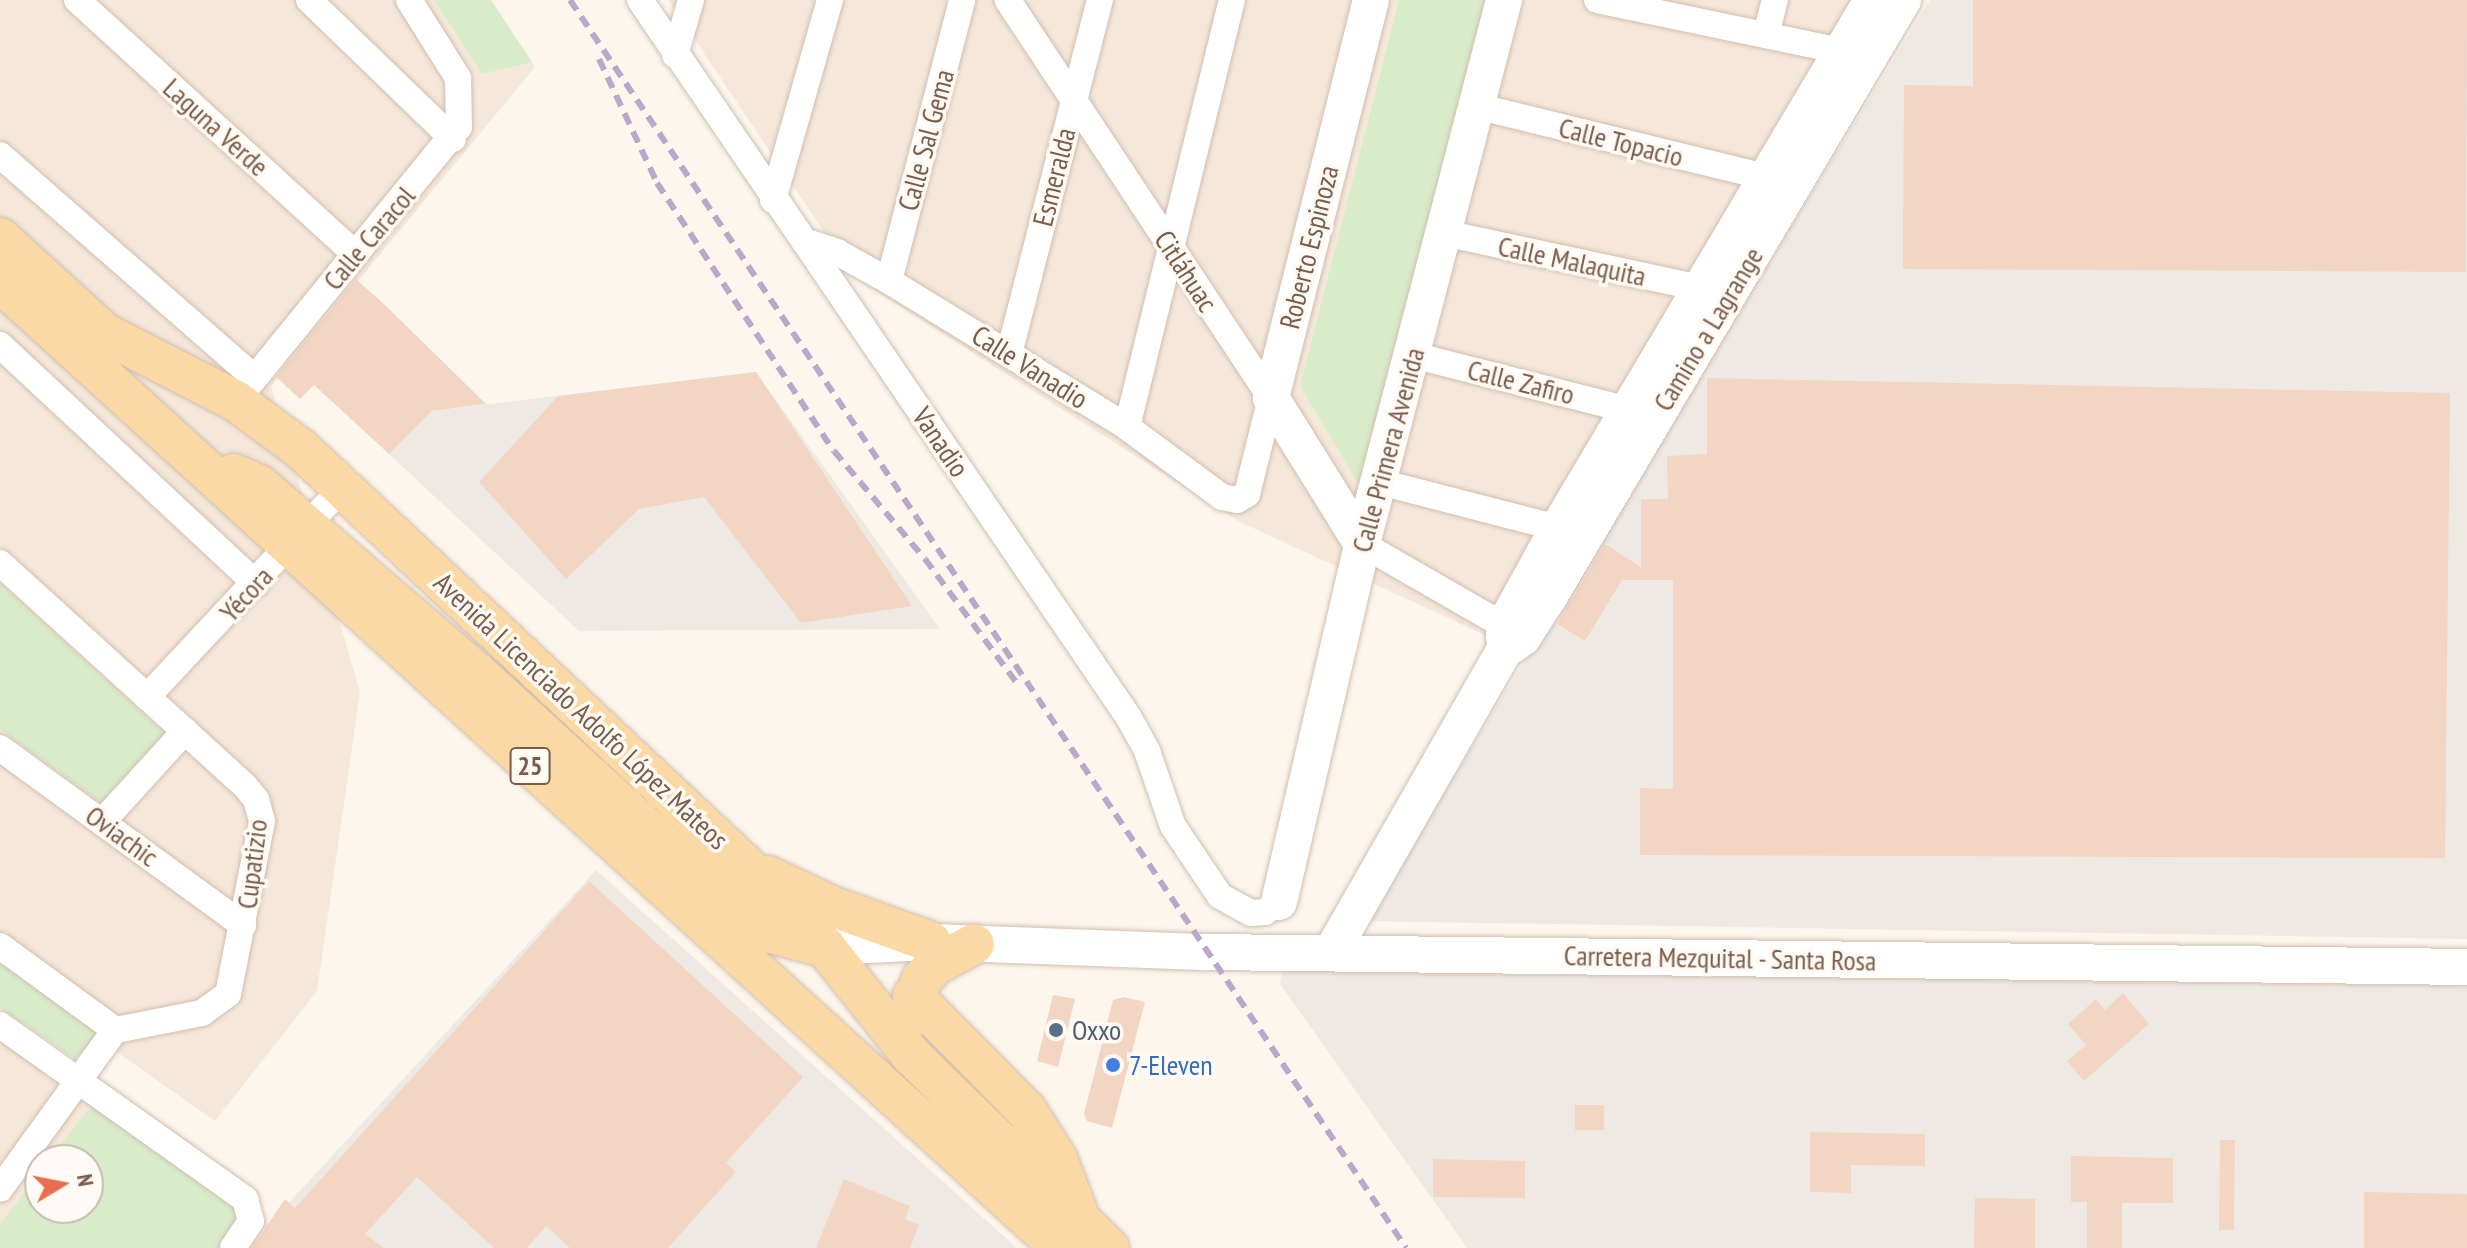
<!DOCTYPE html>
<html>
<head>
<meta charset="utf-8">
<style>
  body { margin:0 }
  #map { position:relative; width:2467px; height:1248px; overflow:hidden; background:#fdf6ec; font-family:"PT Sans Narrow",sans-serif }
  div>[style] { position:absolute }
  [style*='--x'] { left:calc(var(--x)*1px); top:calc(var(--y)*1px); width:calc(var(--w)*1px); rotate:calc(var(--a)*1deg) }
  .residential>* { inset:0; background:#f5e8da }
  .industrial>* { inset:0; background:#efe9e4 }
  .green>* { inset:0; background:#d8ecc9 }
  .building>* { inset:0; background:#f3d5c3 }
  .roads { filter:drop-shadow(0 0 2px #d1beb0) drop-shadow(0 0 2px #d1beb0) }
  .street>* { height:26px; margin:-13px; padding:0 13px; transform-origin:13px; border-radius:13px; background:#fff }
  .secondary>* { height:36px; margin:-18px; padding:0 18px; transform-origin:18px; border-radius:18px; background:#fff }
  .primary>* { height:40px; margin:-20px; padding:0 20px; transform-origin:20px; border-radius:20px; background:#fbd9a5 }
  .rail>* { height:6px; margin-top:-3px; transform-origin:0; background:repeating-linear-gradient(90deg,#b9a8c9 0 12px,transparent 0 20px) }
  .dots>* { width:22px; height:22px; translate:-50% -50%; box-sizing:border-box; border:4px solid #fffaf3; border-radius:50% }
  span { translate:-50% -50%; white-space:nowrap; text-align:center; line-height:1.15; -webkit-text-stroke:7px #fffaf3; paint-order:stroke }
  .shield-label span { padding:2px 6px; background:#fffaf3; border:2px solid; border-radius:6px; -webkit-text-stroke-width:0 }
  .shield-label { font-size:26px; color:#7a5c4d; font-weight:700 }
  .street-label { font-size:28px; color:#7a5c4d }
  .service-label { font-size:28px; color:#4e5e75 }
  .left { translate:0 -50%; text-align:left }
  .shop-label { font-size:28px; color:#366cbe }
  .north { position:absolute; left:24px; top:1144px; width:80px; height:80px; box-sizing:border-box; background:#fffaf3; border:2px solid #cabbb1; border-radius:50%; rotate:80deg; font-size:22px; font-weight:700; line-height:32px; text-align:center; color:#7a5c4d }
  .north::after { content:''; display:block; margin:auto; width:28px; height:36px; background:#e76f51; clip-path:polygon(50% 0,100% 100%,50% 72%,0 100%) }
</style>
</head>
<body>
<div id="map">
  <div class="residential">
    <i style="clip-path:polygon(0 0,491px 0,535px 67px,271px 386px,360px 692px,317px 991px,215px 1121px,0 970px)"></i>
    <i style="clip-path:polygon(668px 0,1862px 0,1487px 636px,1238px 521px,855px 278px)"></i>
    <i style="clip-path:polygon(evenodd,0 1032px,269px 1223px,247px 1248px,0 1248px,0 1032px,40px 1160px,88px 1160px,88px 1208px,40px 1208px,40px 1160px)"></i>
  </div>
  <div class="industrial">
    <i style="clip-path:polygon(1930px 0,2467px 0,2467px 939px,1365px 921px)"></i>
    <i style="clip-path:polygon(756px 372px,940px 629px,579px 631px,389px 454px,432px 411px)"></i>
    <i style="clip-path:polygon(596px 870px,1017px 1248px,247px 1248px)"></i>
    <i style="clip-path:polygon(1282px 970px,2467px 986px,2467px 1248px,1467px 1248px,1280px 984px)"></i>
  </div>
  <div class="green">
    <i style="clip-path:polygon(434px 0,491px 0,532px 62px,482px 74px)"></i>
    <i style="clip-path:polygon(1399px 0,1488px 0,1360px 486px,1300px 386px)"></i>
    <i style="clip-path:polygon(0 583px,169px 738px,107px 807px,0 729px)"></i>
    <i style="clip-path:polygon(0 950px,100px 1035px,75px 1059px,0 1008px)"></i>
    <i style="clip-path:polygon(102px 1108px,238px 1206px,236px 1232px,222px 1248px,0 1248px,0 1224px,40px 1172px,40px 1208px,88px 1208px,88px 1160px,49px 1160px,87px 1111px)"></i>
  </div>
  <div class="building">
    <i style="clip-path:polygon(1973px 0,2467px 0,2466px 272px,1903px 269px,1904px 85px,1973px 86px)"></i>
    <i style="clip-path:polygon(356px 279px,388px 308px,486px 404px,432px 411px,389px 454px,314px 385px,300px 399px,276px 377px)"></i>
    <i style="clip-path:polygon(756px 372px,912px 606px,801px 623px,704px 497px,639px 509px,566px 579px,479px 482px,558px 396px)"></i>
    <i style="clip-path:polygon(1707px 378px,2450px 393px,2445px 858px,1640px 855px,1640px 788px,1673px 789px,1673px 580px,1622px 580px,1585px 641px,1557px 624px,1605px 544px,1641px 567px,1641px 499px,1668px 499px,1667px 456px,1707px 454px)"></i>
    <i style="clip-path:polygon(589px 881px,803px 1077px,726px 1163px,736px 1172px,668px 1248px,570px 1248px,546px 1226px,527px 1248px,494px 1248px,417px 1177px,365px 1234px,384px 1248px,252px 1248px,285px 1199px,295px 1208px)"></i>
    <i style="clip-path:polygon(2123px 993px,2149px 1024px,2084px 1081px,2067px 1061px,2086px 1045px,2068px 1024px,2096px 999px,2105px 1010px)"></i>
    <i style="clip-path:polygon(1053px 995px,1075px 999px,1058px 1067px,1037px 1061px)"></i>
    <i style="clip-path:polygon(1123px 997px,1145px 1002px,1112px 1128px,1087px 1121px,1084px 1114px,1113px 1000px)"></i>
    <i style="clip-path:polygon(1575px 1105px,1604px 1105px,1604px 1130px,1575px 1130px)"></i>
    <i style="clip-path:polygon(1810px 1132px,1925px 1134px,1925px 1166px,1851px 1165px,1851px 1193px,1810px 1192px)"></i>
    <i style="clip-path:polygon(2220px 1140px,2235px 1140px,2234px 1230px,2219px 1230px)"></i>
    <i style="clip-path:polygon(2071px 1156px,2173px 1158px,2173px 1203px,2122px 1203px,2122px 1248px,2087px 1248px,2087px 1202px,2071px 1202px)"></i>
    <i style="clip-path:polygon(1433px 1159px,1525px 1161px,1525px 1198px,1433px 1197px)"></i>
    <i style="clip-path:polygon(844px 1179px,910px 1206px,905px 1219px,919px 1225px,910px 1248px,816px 1248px)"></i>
    <i style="clip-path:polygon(2364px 1192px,2467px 1194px,2467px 1248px,2364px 1248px)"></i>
    <i style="clip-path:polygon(1975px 1198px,2035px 1199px,2035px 1248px,1974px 1248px)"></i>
  </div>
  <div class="roads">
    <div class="street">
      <i style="--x:77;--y:0;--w:377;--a:42.4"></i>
      <i style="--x:309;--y:0;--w:200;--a:44"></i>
      <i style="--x:640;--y:0;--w:869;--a:55.74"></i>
      <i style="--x:1129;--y:718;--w:38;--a:61"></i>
      <i style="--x:1147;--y:751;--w:79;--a:70.9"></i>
      <i style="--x:1173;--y:826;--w:84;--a:56.1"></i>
      <i style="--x:1220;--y:896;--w:35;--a:29"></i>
      <i style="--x:1251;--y:913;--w:14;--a:-4"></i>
      <i style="--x:1265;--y:912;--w:17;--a:-36"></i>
      <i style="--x:1597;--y:0;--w:250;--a:11.8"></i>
      <i style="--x:1766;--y:35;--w:36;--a:-76"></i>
      <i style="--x:675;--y:55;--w:57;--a:-73.8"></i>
      <i style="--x:1476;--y:106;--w:299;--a:13.8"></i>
      <i style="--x:0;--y:155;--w:337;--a:41.2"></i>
      <i style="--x:773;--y:200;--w:208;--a:-74.1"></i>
      <i style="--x:1444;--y:233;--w:262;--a:12.1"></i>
      <i style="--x:1700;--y:288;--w:16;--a:38"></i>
      <i style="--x:804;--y:241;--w:35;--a:18"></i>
      <i style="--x:837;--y:252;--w:60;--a:29.1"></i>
      <i style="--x:889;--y:281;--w:279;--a:31.5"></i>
      <i style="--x:1127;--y:427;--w:118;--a:36.4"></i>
      <i style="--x:1222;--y:497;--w:15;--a:11"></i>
      <i style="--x:1237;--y:500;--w:12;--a:-31"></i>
      <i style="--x:1247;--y:494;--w:99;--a:-76"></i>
      <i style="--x:1271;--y:398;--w:477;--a:-123.5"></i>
      <i style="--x:889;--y:281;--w:290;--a:-75.4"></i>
      <i style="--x:0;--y:345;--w:350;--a:43"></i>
      <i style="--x:1009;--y:354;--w:366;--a:-75.6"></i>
      <i style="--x:1413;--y:355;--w:223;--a:14.3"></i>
      <i style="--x:236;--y:401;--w:353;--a:-50.9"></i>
      <i style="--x:459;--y:127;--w:49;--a:-91.2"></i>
      <i style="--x:458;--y:78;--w:92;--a:-122.1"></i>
      <i style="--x:1127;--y:427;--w:440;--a:-76.2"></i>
      <i style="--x:1380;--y:482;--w:184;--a:14.5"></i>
      <i style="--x:1362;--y:544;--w:179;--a:29.9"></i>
      <i style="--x:0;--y:563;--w:331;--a:42.3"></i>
      <i style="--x:245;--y:786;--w:17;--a:50"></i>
      <i style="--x:256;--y:799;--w:23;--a:75"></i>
      <i style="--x:262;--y:821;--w:176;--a:101.1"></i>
      <i style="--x:228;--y:994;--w:32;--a:144"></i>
      <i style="--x:202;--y:1013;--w:89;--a:168.9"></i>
      <i style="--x:115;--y:1030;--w:196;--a:125.9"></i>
      <i style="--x:147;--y:697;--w:286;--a:-47"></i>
      <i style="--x:0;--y:748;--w:301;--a:36.1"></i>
      <i style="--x:103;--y:821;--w:122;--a:-47.7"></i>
      <i style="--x:0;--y:946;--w:142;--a:36.1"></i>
      <i style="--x:0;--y:1025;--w:301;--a:35.4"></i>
      <i style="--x:245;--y:1199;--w:23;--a:75"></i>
      <i style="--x:251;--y:1221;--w:32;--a:124"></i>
    </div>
    <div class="secondary">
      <i style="--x:1362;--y:544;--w:172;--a:-121.9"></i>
      <i style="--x:1271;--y:398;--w:410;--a:-75.9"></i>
      <i style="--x:1504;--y:637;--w:11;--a:-90"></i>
      <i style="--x:1504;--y:626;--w:112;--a:-61.1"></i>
      <i style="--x:1558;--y:528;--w:614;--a:-59.26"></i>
      <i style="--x:1279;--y:902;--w:367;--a:-76.9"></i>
      <i style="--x:1362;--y:544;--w:562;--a:-75.37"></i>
      <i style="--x:825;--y:947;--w:106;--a:-2.7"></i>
      <i style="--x:931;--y:942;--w:277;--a:2.1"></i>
      <i style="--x:1208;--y:952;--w:1259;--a:0.68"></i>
      <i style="--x:1331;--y:953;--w:348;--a:-60.2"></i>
      <i style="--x:1504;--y:651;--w:24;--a:-36"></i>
      <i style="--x:1523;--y:637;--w:48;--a:-57"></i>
      <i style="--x:1549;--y:597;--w:694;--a:-59.33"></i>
    </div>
    <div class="primary">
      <i style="--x:0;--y:238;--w:141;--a:42.4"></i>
      <i style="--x:104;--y:333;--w:148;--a:27.3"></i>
      <i style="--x:236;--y:401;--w:81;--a:36.4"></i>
      <i style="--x:301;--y:449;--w:606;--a:43.13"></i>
      <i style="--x:743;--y:863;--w:117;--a:45.7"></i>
      <i style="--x:825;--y:947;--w:139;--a:51.4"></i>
      <i style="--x:912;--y:1056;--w:275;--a:44.3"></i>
      <i style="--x:0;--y:282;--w:1435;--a:42.32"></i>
      <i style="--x:234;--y:474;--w:27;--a:24"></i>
      <i style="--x:259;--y:485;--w:286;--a:40.8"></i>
      <i style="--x:476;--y:672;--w:348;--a:42.4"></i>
      <i style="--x:733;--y:907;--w:46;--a:34.4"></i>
      <i style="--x:771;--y:933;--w:56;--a:14.5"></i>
      <i style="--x:768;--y:876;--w:70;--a:25.5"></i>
      <i style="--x:831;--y:906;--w:106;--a:19.8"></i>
      <i style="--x:913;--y:996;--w:162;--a:45.3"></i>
      <i style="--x:1027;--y:1111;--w:57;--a:58"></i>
      <i style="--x:1057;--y:1159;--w:56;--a:69"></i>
      <i style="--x:907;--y:1020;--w:44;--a:-69.9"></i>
      <i style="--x:922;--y:979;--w:19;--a:-47"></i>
      <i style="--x:935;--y:965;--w:44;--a:-28.3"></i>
    </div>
  </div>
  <div class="rail">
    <i style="--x:570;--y:0;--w:1502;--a:56.18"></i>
    <i style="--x:599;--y:59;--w:137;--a:64.9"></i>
    <i style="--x:657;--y:183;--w:321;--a:56.6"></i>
    <i style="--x:834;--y:451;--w:141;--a:49.9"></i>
    <i style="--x:925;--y:559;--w:153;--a:53.5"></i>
  </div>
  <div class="dots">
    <i style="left:1056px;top:1030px;background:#5c6f8a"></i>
    <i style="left:1113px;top:1065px;background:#3f7fe0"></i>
  </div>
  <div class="shield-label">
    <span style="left:530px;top:766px">25</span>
  </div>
  <div class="street-label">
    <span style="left:216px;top:127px;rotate:42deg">Laguna Verde</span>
    <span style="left:926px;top:140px;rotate:-75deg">Calle Sal Gema</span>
    <span style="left:1621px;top:142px;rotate:14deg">Calle Topacio</span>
    <span style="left:1054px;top:177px;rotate:-76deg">Esmeralda</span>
    <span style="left:369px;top:238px;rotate:-50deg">Calle Caracol</span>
    <span style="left:1309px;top:247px;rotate:-76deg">Roberto Espinoza</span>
    <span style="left:1572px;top:261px;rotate:12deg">Calle Malaquita</span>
    <span style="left:1186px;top:271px;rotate:57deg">Citláhuac</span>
    <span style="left:1708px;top:329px;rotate:-59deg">Camino a Lagrange</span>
    <span style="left:1030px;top:367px;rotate:32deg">Calle Vanadio</span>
    <span style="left:1521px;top:382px;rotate:14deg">Calle Zafiro</span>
    <span style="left:941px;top:442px;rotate:56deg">Vanadio</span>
    <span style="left:1388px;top:450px;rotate:-75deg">Calle Primera Avenida</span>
    <span style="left:246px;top:594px;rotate:-47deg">Yécora</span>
    <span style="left:581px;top:711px;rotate:43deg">Avenida Licenciado Adolfo López Mateos</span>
    <span style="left:122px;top:836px;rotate:36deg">Oviachic</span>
    <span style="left:252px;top:864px;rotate:-83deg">Cupatizio</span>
    <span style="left:1720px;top:958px;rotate:1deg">Carretera Mezquital - Santa Rosa</span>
  </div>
  <div class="service-label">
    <span class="left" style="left:1072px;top:1030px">Oxxo</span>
  </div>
  <div class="shop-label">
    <span class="left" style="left:1129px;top:1065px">7-Eleven</span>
  </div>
  <div class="north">N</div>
</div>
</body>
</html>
